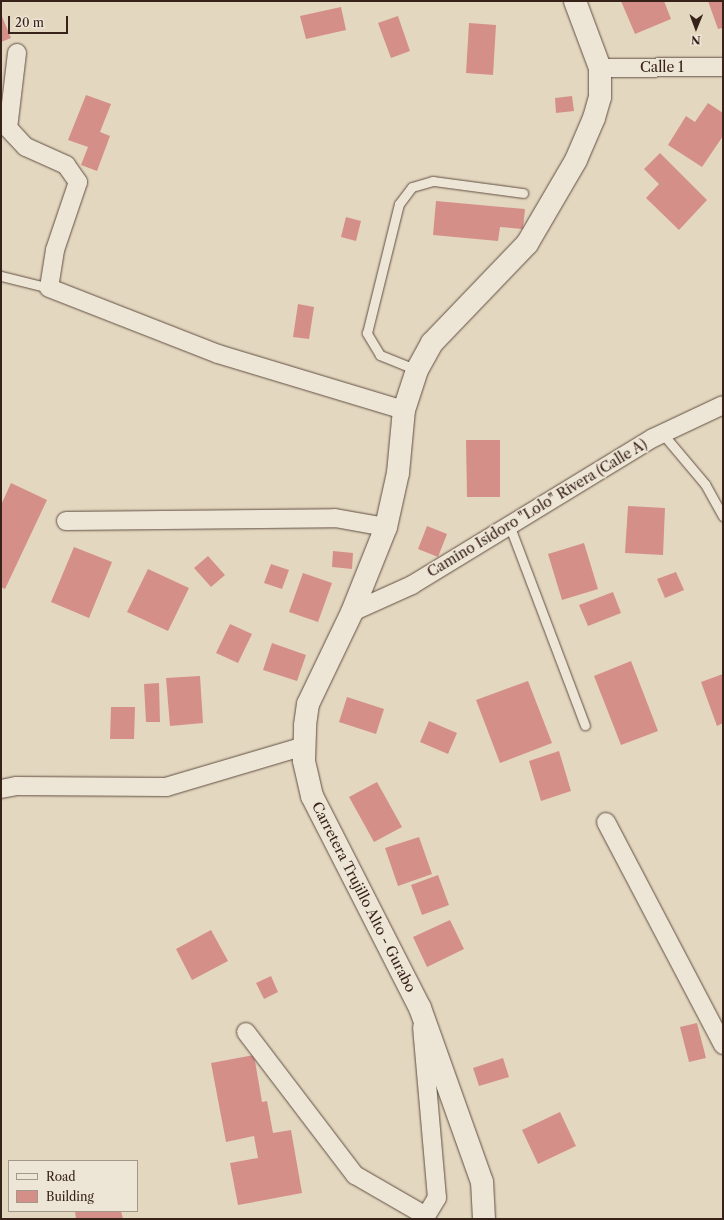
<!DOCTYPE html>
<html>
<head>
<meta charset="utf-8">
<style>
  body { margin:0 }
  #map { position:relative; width:724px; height:1220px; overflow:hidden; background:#e3d7bf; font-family:"Libre Caslon Text",serif }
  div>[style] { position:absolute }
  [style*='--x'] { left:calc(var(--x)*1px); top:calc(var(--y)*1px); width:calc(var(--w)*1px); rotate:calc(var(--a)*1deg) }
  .building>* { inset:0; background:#d58f89 }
  .roads { filter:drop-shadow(0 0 1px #624f43) drop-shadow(0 0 1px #624f43) }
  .service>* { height:9px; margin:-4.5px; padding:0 4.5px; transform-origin:4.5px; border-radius:4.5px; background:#ede5d5 }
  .minor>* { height:18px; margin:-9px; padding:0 9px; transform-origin:9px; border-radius:9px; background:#ede5d5 }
  .secondary>* { height:22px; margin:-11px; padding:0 11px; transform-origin:11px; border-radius:11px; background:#ede5d5 }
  span { translate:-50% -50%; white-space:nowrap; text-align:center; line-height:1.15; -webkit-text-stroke:3px #ede5d5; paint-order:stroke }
  .street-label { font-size:14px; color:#37221a }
  .frame { position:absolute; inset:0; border:2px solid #37221a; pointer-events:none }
  .legend { position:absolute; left:8px; top:1160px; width:130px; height:52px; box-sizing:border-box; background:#ede5d5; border:1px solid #a4978a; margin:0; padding:5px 7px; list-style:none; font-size:12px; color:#37221a }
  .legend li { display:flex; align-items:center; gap:8px; height:20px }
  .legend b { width:20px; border:1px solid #a4978a }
  .north { position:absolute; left:676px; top:8px; width:40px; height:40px; -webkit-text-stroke:3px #ede5d5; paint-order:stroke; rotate:181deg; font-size:11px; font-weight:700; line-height:16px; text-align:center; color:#37221a }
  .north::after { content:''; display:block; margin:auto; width:14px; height:18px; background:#37221a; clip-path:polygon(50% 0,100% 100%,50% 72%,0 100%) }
  .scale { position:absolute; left:8px; top:16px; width:60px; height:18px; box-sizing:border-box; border:2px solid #37221a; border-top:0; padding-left:5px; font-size:12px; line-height:14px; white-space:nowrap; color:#37221a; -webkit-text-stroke:3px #ede5d5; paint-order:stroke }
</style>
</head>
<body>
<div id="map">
  <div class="building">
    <i style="clip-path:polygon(621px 1px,664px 1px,671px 19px,635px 34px)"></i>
    <i style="clip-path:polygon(708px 1px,723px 1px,723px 28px,718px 29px)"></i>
    <i style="clip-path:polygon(341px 7px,346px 30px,306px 39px,300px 16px)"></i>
    <i style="clip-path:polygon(1px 14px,11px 38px,1px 42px)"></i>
    <i style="clip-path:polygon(398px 16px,410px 51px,391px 58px,378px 23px)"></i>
    <i style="clip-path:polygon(469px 23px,496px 25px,493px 75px,466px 73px)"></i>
    <i style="clip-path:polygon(86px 95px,111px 104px,100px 132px,110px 136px,97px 171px,81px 165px,88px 147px,68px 140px)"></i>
    <i style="clip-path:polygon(572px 96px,574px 111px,556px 113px,555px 98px)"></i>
    <i style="clip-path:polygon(708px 103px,723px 113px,723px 136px,702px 167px,668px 145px,686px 116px,695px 122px)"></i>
    <i style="clip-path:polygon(660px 153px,707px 200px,679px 230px,646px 198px,659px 184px,644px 169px)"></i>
    <i style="clip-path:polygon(436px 201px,525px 209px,523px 229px,500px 227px,498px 241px,433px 235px)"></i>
    <i style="clip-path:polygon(346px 217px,361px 221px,356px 241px,341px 237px)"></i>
    <i style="clip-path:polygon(298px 304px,314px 307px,309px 339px,293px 337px)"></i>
    <i style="clip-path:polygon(466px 440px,500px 440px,500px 497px,467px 497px)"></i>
    <i style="clip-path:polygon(11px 483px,47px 500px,5px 589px,1px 587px,1px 505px)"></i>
    <i style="clip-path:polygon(628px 506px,665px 508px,663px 555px,625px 553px)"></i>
    <i style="clip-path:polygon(427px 526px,447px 534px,438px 557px,418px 549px)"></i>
    <i style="clip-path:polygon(584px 543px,598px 589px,562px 600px,548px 554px)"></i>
    <i style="clip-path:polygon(74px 547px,112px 562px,89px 618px,51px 602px)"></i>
    <i style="clip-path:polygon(333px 551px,353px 553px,352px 569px,332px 567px)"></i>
    <i style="clip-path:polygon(208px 556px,225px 575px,211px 587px,194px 568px)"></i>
    <i style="clip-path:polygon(271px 564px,289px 570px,282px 589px,264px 583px)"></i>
    <i style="clip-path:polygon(148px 569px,189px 588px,168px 631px,127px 612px)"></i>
    <i style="clip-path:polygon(676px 572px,684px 590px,665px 598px,657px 579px)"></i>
    <i style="clip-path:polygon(303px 573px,332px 583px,318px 622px,289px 612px)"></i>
    <i style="clip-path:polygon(613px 592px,621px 613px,588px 626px,579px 605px)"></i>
    <i style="clip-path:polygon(230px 624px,252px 634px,238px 663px,216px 653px)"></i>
    <i style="clip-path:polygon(272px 643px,306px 655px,297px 681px,263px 670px)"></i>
    <i style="clip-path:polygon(631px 661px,658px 731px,621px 745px,594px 676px)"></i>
    <i style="clip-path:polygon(723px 674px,723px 723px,717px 726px,701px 682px)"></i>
    <i style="clip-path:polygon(200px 676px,203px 723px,170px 726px,166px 678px)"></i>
    <i style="clip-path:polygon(528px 681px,552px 743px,500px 763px,476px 700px)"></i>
    <i style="clip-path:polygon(159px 683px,160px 722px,146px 722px,144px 684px)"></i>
    <i style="clip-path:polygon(347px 697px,384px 709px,376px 734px,339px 722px)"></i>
    <i style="clip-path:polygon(111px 707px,135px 707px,134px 739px,110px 739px)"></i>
    <i style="clip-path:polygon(429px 721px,457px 733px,448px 754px,420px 742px)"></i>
    <i style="clip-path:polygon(559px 751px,571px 791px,541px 801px,529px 761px)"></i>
    <i style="clip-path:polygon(377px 782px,402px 827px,374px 842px,349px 797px)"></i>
    <i style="clip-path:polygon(419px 837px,432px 874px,398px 886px,385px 848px)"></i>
    <i style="clip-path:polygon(438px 875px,449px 905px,422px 915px,411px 885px)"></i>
    <i style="clip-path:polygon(450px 920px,464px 949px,427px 967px,413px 937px)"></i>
    <i style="clip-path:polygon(211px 930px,228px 961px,192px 980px,176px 949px)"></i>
    <i style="clip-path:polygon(271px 976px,278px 992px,264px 999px,256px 983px)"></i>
    <i style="clip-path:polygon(697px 1023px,706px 1058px,689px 1062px,680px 1027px)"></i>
    <i style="clip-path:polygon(254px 1055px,262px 1102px,267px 1101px,273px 1133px,291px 1130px,302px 1193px,238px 1205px,230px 1163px,258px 1158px,254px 1136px,226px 1142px,211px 1063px)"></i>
    <i style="clip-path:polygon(503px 1058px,509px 1077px,479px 1086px,473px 1068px)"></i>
    <i style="clip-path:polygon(560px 1112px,576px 1146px,538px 1164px,522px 1130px)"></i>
    <i style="clip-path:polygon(75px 1211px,121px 1211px,123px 1219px,76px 1219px)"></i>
  </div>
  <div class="roads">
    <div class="service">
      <i style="--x:1;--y:276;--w:49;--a:14"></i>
      <i style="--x:417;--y:370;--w:40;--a:-158"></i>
      <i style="--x:380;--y:355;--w:26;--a:-121"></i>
      <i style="--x:367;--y:333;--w:133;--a:-76.1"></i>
      <i style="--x:399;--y:204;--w:21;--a:-53"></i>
      <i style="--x:412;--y:187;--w:22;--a:-16"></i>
      <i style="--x:433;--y:181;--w:91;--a:7.6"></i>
      <i style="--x:662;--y:433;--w:67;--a:49.9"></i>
      <i style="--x:705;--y:484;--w:37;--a:61"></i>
      <i style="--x:510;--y:527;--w:212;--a:69.3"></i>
    </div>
    <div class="minor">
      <i style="--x:17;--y:53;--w:76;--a:96.8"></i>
      <i style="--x:8;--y:128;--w:26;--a:47"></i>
      <i style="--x:26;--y:147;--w:44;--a:24.2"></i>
      <i style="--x:66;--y:165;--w:21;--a:55"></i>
      <i style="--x:78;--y:182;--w:72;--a:108.7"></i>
      <i style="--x:55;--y:250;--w:38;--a:99"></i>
      <i style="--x:49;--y:288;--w:181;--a:21.3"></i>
      <i style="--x:218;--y:354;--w:194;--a:16.8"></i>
      <i style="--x:600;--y:68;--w:123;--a:-0.5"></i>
      <i style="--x:66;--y:521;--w:269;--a:-0.6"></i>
      <i style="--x:335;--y:518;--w:52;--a:10"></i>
      <i style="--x:352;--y:612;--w:66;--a:-24.2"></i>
      <i style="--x:412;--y:585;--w:282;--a:-31.4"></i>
      <i style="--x:653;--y:438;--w:77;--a:-25.2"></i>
      <i style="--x:1;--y:789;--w:15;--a:-11"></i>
      <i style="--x:16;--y:786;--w:150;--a:0.4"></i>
      <i style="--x:166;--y:787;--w:144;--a:-16.5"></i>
      <i style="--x:606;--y:822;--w:252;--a:62.3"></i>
      <i style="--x:246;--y:1032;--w:180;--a:52.7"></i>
      <i style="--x:355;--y:1175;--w:82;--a:30"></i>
      <i style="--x:426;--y:1216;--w:21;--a:-59"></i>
      <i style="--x:437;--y:1198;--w:171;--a:-95"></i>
    </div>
    <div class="secondary">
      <i style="--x:484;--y:1219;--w:37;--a:-93"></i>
      <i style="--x:482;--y:1182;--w:185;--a:-109.6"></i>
      <i style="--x:420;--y:1008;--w:238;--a:-117"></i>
      <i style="--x:312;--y:796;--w:37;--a:-103"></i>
      <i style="--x:304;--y:760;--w:35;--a:-88"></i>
      <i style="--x:305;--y:725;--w:21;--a:-82"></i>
      <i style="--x:308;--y:704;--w:102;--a:-64.4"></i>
      <i style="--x:352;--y:612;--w:92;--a:-68.2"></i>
      <i style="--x:386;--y:527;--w:55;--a:-77.5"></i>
      <i style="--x:398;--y:473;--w:63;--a:-84.6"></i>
      <i style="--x:404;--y:410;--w:42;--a:-72"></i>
      <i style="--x:417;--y:370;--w:31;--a:-61"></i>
      <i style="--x:432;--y:343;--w:137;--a:-46.2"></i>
      <i style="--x:527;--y:244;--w:97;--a:-59.7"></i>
      <i style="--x:576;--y:160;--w:46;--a:-66.8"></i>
      <i style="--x:594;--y:118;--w:22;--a:-74"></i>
      <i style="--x:600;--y:97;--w:29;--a:-90"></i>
      <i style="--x:600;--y:68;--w:72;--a:-110.5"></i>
    </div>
  </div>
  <div class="street-label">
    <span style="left:662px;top:67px">Calle 1</span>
    <span style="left:537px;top:508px;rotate:-31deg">Camino Isidoro "Lolo" Rivera (Calle A)</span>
    <span style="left:364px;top:897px;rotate:63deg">Carretera Trujillo Alto - Gurabo</span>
  </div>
  <div class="frame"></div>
  <ul class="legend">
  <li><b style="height:5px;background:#ede5d5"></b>Road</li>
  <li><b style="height:11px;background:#d58f89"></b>Building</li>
  </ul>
  <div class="north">N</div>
  <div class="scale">20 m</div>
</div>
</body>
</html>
